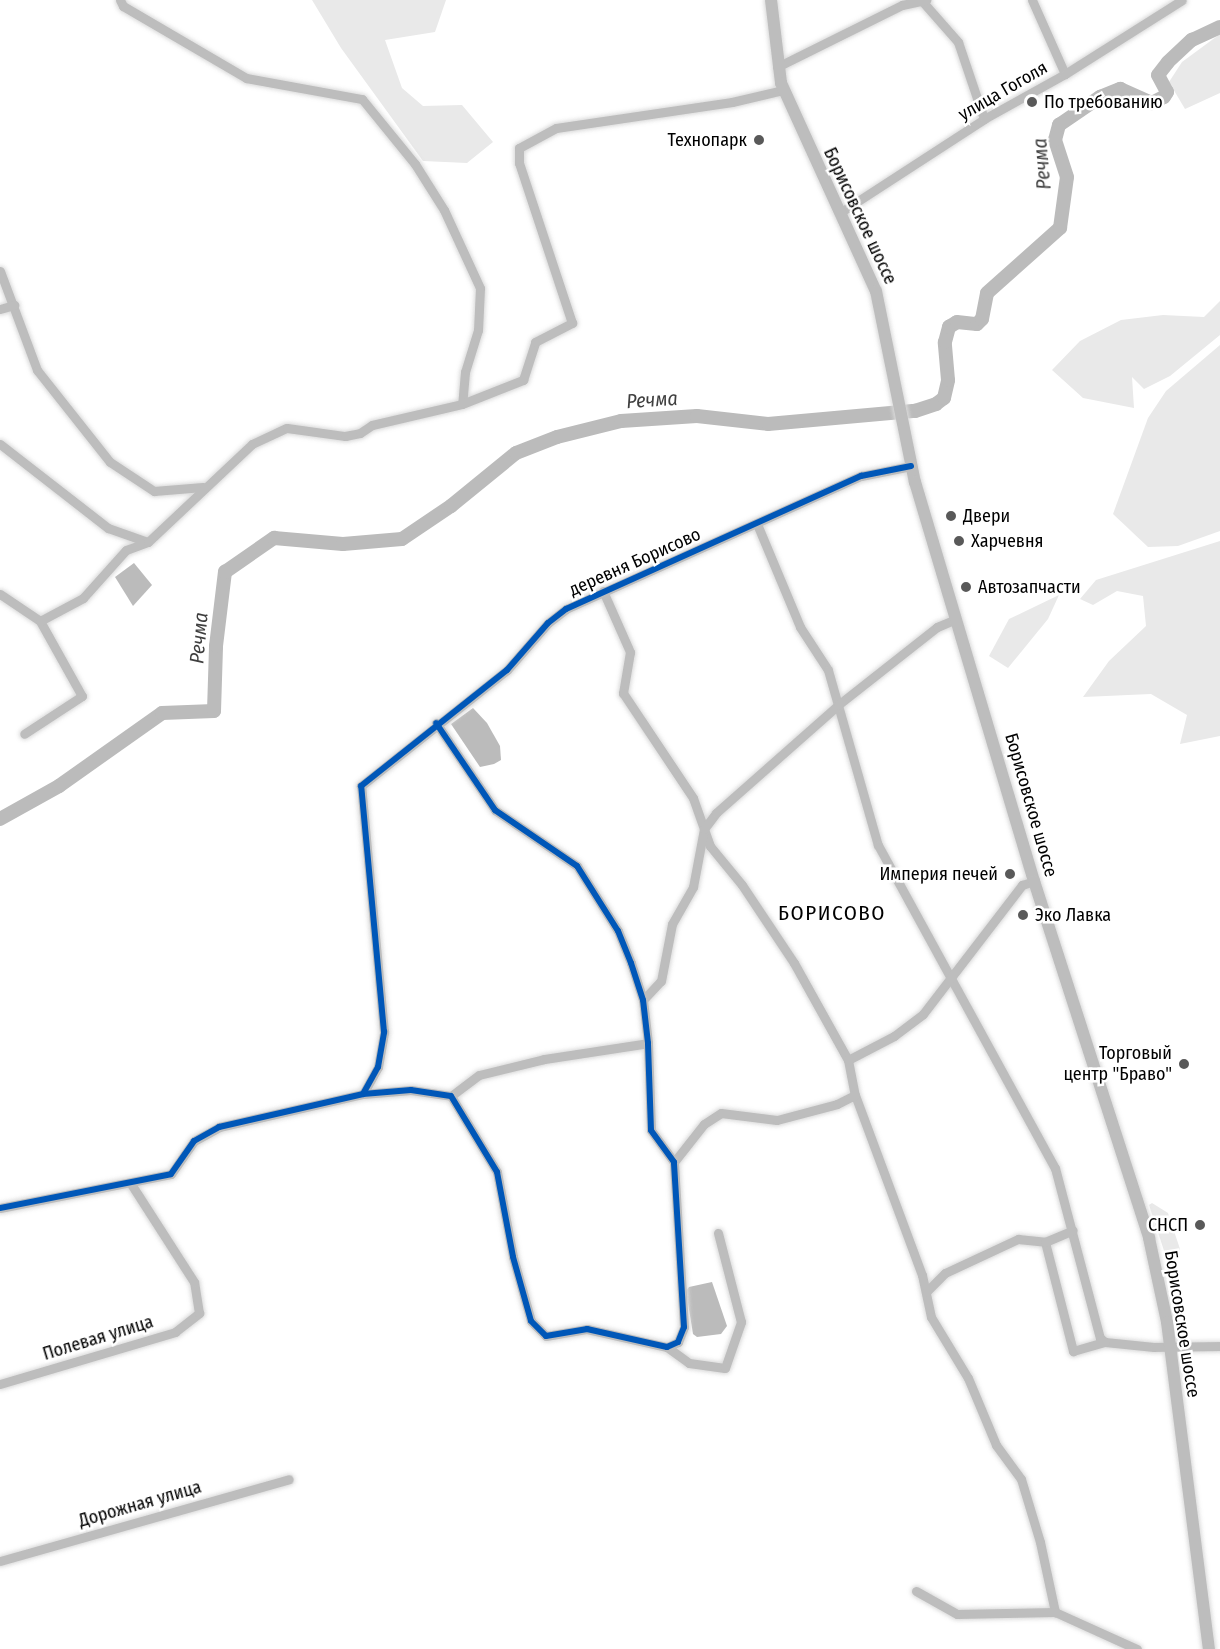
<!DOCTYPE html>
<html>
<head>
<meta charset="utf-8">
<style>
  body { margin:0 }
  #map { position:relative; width:1220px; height:1649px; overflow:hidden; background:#fff; font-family:"Fira Sans Condensed",sans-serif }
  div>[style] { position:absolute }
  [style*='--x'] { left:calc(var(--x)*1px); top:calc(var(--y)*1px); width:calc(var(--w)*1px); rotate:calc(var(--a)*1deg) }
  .green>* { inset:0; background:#e9e9e9 }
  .water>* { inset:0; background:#bbb }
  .river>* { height:14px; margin:-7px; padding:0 7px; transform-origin:7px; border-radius:7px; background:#bbb }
  .roads { filter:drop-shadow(0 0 2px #dbdbdb) drop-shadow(0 0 2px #dbdbdb) }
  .minor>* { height:9px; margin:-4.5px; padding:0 4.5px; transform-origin:4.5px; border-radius:4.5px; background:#bdbdbd }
  .major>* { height:12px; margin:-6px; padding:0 6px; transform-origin:6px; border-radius:6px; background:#bdbdbd }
  .cycleway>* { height:6px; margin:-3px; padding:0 3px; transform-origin:3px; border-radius:3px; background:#0057b8 }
  .dots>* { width:16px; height:16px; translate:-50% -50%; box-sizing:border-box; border:3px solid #fff; border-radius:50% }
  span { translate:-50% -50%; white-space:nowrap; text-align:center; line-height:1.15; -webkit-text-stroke:5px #fff; paint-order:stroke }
  .street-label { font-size:18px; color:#000 }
  .poi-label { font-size:18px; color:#000 }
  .left { translate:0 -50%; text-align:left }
  .right { translate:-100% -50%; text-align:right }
  .water-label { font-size:20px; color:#3f3f3f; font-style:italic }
  .quarter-label { font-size:21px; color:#000; letter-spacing:1.5px }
</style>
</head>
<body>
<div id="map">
  <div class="green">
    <i style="clip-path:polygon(312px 0,446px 0,435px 32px,385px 40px,402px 88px,423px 106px,462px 105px,493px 142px,467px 163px,423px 161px,341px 48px)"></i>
    <i style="clip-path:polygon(1220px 34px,1220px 93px,1185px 109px,1169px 82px,1182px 62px)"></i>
    <i style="clip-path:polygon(1220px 301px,1220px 335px,1170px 376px,1144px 389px,1132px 377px,1134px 408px,1083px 398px,1052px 370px,1080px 341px,1121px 320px,1163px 315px,1204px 317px)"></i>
    <i style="clip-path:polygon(1220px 345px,1220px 531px,1178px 546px,1148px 547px,1113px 514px,1148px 418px,1166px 391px)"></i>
    <i style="clip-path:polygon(1220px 541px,1220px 736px,1180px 744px,1187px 715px,1151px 694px,1083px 697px,1109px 661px,1146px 626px,1143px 596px,1117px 591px,1093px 605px,1080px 599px,1096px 580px)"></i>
    <i style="clip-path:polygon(1059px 595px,1048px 619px,1008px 668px,989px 656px,1009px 619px)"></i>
    <i style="clip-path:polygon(1152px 1203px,1168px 1213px,1180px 1249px,1170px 1269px,1149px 1205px)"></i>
  </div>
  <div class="water">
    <i style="clip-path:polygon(134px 563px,152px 585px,133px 606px,115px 577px)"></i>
    <i style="clip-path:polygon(473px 708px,487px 723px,500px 746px,501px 760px,494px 764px,480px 767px,451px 724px)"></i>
    <i style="clip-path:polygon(712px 1282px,727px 1326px,721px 1334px,697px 1337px,693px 1334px,686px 1291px,689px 1287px)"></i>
  </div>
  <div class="river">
    <i style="--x:0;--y:819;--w:68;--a:-29.2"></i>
    <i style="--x:59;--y:786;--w:126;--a:-35.3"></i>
    <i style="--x:162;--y:713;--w:52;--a:-2.2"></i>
    <i style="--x:214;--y:711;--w:65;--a:-88.2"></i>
    <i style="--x:216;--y:646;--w:75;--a:-83.1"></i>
    <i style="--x:225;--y:572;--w:60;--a:-34.8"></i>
    <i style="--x:274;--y:538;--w:69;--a:5"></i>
    <i style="--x:343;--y:544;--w:59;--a:-4.8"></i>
    <i style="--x:402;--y:539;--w:59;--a:-34"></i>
    <i style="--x:451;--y:506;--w:84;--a:-39.2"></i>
    <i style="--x:516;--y:453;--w:44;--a:-21.3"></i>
    <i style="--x:557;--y:437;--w:66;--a:-14"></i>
    <i style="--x:621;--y:421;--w:76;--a:-3.8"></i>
    <i style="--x:697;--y:416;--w:71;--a:6.4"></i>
    <i style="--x:768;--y:424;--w:148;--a:-5.1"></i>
    <i style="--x:915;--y:411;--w:22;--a:-18"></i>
    <i style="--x:936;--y:404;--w:10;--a:-37"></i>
    <i style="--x:944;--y:398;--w:18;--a:-77"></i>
    <i style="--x:948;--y:380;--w:38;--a:-95"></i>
    <i style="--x:945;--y:342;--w:16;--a:-75"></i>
    <i style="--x:949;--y:327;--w:9;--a:-32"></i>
    <i style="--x:957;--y:322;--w:20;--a:6"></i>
    <i style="--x:977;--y:324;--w:7;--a:-45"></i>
    <i style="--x:982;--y:319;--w:26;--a:-79"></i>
    <i style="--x:987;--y:293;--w:98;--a:-41.7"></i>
    <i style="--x:1060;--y:228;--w:51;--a:-82.2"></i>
    <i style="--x:1067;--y:177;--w:39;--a:-108"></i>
    <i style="--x:1055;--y:140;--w:16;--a:-75"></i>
    <i style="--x:1059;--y:125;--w:50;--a:-34.3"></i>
    <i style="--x:1100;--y:97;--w:22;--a:-22"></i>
    <i style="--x:1120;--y:89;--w:35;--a:24"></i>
    <i style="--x:1152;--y:103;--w:13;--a:-27"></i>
    <i style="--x:1164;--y:97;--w:6;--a:-59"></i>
    <i style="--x:1167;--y:92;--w:19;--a:-118"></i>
    <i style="--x:1158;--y:75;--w:16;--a:-52"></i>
    <i style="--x:1168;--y:62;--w:33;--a:-43"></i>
    <i style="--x:1192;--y:40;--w:31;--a:-25"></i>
  </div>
  <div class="roads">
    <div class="minor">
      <i style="--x:120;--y:0;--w:7;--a:63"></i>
      <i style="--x:123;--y:6;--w:143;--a:30.3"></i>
      <i style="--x:246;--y:78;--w:118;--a:10.3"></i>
      <i style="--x:362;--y:99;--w:84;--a:50.8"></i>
      <i style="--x:415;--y:164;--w:54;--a:57.8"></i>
      <i style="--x:444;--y:210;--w:86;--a:65.2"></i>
      <i style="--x:480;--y:288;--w:42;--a:92.7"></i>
      <i style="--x:478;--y:330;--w:44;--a:107.2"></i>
      <i style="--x:465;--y:372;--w:32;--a:95"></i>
      <i style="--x:1032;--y:0;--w:81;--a:66"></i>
      <i style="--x:922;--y:1;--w:55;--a:48.7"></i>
      <i style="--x:958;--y:42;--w:81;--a:71.3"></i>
      <i style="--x:777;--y:67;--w:140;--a:-26.4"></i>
      <i style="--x:902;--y:5;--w:25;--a:-12"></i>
      <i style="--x:841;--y:212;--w:171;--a:-33"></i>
      <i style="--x:984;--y:119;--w:93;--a:-29.1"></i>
      <i style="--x:1065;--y:74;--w:138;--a:-32.3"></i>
      <i style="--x:0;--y:271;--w:106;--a:69.5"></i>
      <i style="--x:37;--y:370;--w:117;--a:51.6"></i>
      <i style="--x:110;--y:462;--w:53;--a:33.4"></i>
      <i style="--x:154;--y:491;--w:49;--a:-4.7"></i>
      <i style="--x:0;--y:309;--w:15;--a:-16"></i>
      <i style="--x:0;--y:444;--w:137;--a:37.9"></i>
      <i style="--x:108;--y:528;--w:42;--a:19.3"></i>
      <i style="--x:757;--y:524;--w:112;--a:67.3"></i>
      <i style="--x:800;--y:627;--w:51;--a:56.9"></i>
      <i style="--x:828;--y:670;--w:182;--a:74.1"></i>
      <i style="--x:878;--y:845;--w:368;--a:61.3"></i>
      <i style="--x:1055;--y:1168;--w:176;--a:75.2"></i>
      <i style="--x:1100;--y:1338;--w:6;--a:39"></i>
      <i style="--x:1105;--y:1342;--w:49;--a:5.8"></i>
      <i style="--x:1154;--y:1347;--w:66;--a:-0.9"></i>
      <i style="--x:603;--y:591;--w:67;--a:66.1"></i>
      <i style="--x:630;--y:652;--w:42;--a:99.7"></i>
      <i style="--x:623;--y:693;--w:126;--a:56.3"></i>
      <i style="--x:693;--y:798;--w:51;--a:70.5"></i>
      <i style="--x:710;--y:846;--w:50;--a:50.6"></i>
      <i style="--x:742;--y:885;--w:94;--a:56.3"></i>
      <i style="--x:794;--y:963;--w:111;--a:60.9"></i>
      <i style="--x:848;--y:1060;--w:36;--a:79"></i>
      <i style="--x:855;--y:1095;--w:192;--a:69.6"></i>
      <i style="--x:922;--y:1275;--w:43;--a:77.9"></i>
      <i style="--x:931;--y:1317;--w:71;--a:58.8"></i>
      <i style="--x:968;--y:1378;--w:73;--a:67.3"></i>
      <i style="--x:996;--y:1445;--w:42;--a:53.7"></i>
      <i style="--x:1021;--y:1479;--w:66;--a:73.2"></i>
      <i style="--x:1040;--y:1542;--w:72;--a:77.9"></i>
      <i style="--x:0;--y:594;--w:48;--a:34"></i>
      <i style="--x:40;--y:621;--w:86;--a:60.8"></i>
      <i style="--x:82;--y:696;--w:69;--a:146.8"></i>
      <i style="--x:40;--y:621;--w:49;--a:-28.1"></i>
      <i style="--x:83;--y:598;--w:64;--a:-48.1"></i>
      <i style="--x:126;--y:550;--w:23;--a:-20"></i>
      <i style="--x:148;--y:542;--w:143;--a:-43.3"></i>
      <i style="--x:252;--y:444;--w:38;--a:-25"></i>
      <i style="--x:287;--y:428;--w:59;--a:7.9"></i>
      <i style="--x:345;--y:436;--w:15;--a:-11"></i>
      <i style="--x:360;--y:433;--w:14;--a:-34"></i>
      <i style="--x:372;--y:425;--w:92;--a:-13.1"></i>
      <i style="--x:462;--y:404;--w:66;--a:-21.5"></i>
      <i style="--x:523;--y:380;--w:40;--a:-72"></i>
      <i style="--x:535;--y:342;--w:42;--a:-27.2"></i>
      <i style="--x:572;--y:323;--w:169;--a:-108.3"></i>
      <i style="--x:519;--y:163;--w:15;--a:-90"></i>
      <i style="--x:519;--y:148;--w:42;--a:-28.4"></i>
      <i style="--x:556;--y:128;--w:178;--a:-8.4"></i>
      <i style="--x:732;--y:102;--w:52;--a:-13.2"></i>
      <i style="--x:643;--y:1000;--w:26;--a:-47"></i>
      <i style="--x:661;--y:981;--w:58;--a:-79.1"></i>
      <i style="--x:672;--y:924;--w:43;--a:-60.4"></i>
      <i style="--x:693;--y:887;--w:59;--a:-79.3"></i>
      <i style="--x:704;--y:829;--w:20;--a:-53"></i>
      <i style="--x:716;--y:813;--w:163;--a:-41.5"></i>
      <i style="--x:838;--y:705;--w:126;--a:-38.2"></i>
      <i style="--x:937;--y:627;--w:21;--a:-23"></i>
      <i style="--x:848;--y:1060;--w:52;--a:-27.6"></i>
      <i style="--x:894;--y:1036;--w:36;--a:-37"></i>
      <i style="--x:923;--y:1014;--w:163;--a:-52.5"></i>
      <i style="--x:1022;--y:885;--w:13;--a:-18"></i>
      <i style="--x:363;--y:1094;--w:48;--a:-4.8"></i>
      <i style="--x:411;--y:1090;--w:40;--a:8.5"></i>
      <i style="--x:451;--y:1096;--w:89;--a:58.8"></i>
      <i style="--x:497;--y:1172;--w:86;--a:79.3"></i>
      <i style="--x:513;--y:1257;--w:66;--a:74.3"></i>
      <i style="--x:531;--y:1321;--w:21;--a:45"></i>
      <i style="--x:546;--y:1336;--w:42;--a:-9.7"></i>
      <i style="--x:587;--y:1329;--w:82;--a:12.7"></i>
      <i style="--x:667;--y:1347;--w:12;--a:-24"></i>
      <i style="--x:678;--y:1342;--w:16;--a:-68"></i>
      <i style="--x:684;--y:1327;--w:165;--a:-93.5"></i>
      <i style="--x:674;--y:1162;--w:39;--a:-126"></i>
      <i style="--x:651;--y:1130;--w:87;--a:-92"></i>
      <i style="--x:648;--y:1043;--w:43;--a:-96.6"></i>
      <i style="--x:643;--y:1000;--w:39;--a:-108"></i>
      <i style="--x:631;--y:963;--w:35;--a:-112"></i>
      <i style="--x:618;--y:931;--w:77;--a:-122.2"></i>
      <i style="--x:577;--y:866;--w:99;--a:-145.7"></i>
      <i style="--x:495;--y:810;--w:105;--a:-124.1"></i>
      <i style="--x:451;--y:1096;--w:35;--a:-37"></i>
      <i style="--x:479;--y:1075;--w:67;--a:-13.8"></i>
      <i style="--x:544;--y:1059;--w:105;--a:-8.7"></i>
      <i style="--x:674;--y:1162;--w:48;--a:-51.7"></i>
      <i style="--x:704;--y:1124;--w:20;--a:-33"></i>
      <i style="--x:721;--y:1113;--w:56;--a:7.1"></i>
      <i style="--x:777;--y:1120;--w:62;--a:-14.9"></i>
      <i style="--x:837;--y:1104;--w:20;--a:-27"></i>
      <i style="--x:0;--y:1208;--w:174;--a:-11.2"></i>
      <i style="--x:171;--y:1174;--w:40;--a:-55.1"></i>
      <i style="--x:194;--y:1141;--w:29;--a:-29"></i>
      <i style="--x:219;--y:1127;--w:148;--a:-12.9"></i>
      <i style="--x:363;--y:1094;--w:31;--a:-61"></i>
      <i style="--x:378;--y:1067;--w:36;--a:-80"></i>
      <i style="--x:384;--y:1032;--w:247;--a:-95.3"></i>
      <i style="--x:361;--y:786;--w:186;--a:-38.5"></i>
      <i style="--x:507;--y:670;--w:62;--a:-48.9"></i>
      <i style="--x:548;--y:623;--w:23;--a:-38"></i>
      <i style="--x:566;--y:609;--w:324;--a:-24.3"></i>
      <i style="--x:861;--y:476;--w:51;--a:-11.3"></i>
      <i style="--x:1045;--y:1242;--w:113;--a:75.6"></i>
      <i style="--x:1073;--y:1351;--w:33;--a:-16"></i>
      <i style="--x:926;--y:1292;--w:27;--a:-45"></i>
      <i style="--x:945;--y:1273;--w:81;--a:-25"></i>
      <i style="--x:1018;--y:1239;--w:27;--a:6"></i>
      <i style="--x:1045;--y:1242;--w:30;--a:-23"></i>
      <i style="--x:667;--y:1347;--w:27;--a:36"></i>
      <i style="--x:689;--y:1363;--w:36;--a:8"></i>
      <i style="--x:725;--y:1368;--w:49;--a:-70.8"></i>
      <i style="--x:741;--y:1322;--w:92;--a:-104.5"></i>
      <i style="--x:0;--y:1384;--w:183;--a:-16.5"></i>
      <i style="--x:175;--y:1332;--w:31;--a:-38"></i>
      <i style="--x:199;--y:1313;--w:31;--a:-99"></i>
      <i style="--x:194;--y:1282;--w:117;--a:-122.7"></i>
      <i style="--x:0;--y:1561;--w:300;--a:-15.8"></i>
      <i style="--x:916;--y:1591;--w:47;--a:29.3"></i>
      <i style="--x:957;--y:1614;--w:98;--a:-1.2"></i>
      <i style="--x:1055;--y:1612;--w:90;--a:24.3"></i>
    </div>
    <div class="major">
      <i style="--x:771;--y:0;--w:84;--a:83.1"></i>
      <i style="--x:781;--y:83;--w:229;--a:65.5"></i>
      <i style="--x:876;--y:291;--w:195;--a:78.5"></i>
      <i style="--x:915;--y:482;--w:416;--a:73.4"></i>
      <i style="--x:1034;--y:881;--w:375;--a:72.1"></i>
      <i style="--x:1149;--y:1238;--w:86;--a:77.9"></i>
      <i style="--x:1167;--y:1322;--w:330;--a:82.7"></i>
    </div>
  </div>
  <div class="cycleway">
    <i style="--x:363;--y:1094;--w:48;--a:-4.8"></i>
    <i style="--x:411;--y:1090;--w:40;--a:8.5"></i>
    <i style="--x:451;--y:1096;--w:89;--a:58.8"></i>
    <i style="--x:497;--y:1172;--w:86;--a:79.3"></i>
    <i style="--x:513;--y:1257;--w:66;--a:74.3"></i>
    <i style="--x:531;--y:1321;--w:21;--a:45"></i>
    <i style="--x:546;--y:1336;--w:42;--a:-9.7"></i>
    <i style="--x:587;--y:1329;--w:82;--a:12.7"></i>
    <i style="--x:667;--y:1347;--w:12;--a:-24"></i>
    <i style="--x:678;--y:1342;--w:16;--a:-68"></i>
    <i style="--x:684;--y:1327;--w:165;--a:-93.5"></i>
    <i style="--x:674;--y:1162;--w:39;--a:-126"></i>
    <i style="--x:651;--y:1130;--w:87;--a:-92"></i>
    <i style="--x:648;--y:1043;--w:43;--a:-96.6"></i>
    <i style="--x:643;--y:1000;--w:39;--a:-108"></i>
    <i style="--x:631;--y:963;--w:35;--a:-112"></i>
    <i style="--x:618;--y:931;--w:77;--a:-122.2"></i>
    <i style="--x:577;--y:866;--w:99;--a:-145.7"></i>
    <i style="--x:495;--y:810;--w:105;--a:-124.1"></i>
    <i style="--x:0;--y:1208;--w:174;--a:-11.2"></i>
    <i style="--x:171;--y:1174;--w:40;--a:-55.1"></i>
    <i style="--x:194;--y:1141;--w:29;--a:-29"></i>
    <i style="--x:219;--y:1127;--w:148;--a:-12.9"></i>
    <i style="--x:363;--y:1094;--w:31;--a:-61"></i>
    <i style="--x:378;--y:1067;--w:36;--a:-80"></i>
    <i style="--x:384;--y:1032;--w:247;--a:-95.3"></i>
    <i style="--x:361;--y:786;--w:186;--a:-38.5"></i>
    <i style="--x:507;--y:670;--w:62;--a:-48.9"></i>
    <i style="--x:548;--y:623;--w:23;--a:-38"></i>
    <i style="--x:566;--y:609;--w:324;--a:-24.3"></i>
    <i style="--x:861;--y:476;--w:51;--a:-11.3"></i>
  </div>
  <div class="dots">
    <i style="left:1032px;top:102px;background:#595959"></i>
    <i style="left:759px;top:140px;background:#595959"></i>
    <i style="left:951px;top:516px;background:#595959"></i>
    <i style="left:959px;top:541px;background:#595959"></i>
    <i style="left:966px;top:587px;background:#595959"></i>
    <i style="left:1010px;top:874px;background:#595959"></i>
    <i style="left:1023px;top:915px;background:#595959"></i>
    <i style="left:1184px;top:1064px;background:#595959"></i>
    <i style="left:1200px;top:1225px;background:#595959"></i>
  </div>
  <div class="street-label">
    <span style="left:1003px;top:91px;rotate:-30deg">улица Гоголя</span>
    <span style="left:860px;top:216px;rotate:65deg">Борисовское шоссе</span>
    <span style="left:635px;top:562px;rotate:-24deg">деревня Борисово</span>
    <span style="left:1031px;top:805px;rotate:74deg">Борисовское шоссе</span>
    <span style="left:1182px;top:1324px;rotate:81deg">Борисовское шоссе</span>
    <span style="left:98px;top:1338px;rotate:-17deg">Полевая улица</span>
    <span style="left:140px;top:1504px;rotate:-16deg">Дорожная улица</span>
  </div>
  <div class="poi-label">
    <span class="left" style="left:1044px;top:102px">По требованию</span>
    <span class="right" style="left:747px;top:140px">Технопарк</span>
    <span class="left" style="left:963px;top:516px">Двери</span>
    <span class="left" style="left:971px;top:541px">Харчевня</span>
    <span class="left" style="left:978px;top:587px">Автозапчасти</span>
    <span class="right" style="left:998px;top:874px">Империя печей</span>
    <span class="left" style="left:1035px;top:915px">Эко Лавка</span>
    <span class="right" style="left:1172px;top:1064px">Торговый<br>центр "Браво"</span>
    <span class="right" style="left:1188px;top:1225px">СНСП</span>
  </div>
  <div class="water-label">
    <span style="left:1042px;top:164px;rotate:-95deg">Речма</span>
    <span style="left:652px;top:400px;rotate:-4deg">Речма</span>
    <span style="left:199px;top:638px;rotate:-85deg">Речма</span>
  </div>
  <div class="quarter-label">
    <span style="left:832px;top:913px">БОРИСОВО</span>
  </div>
</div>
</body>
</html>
